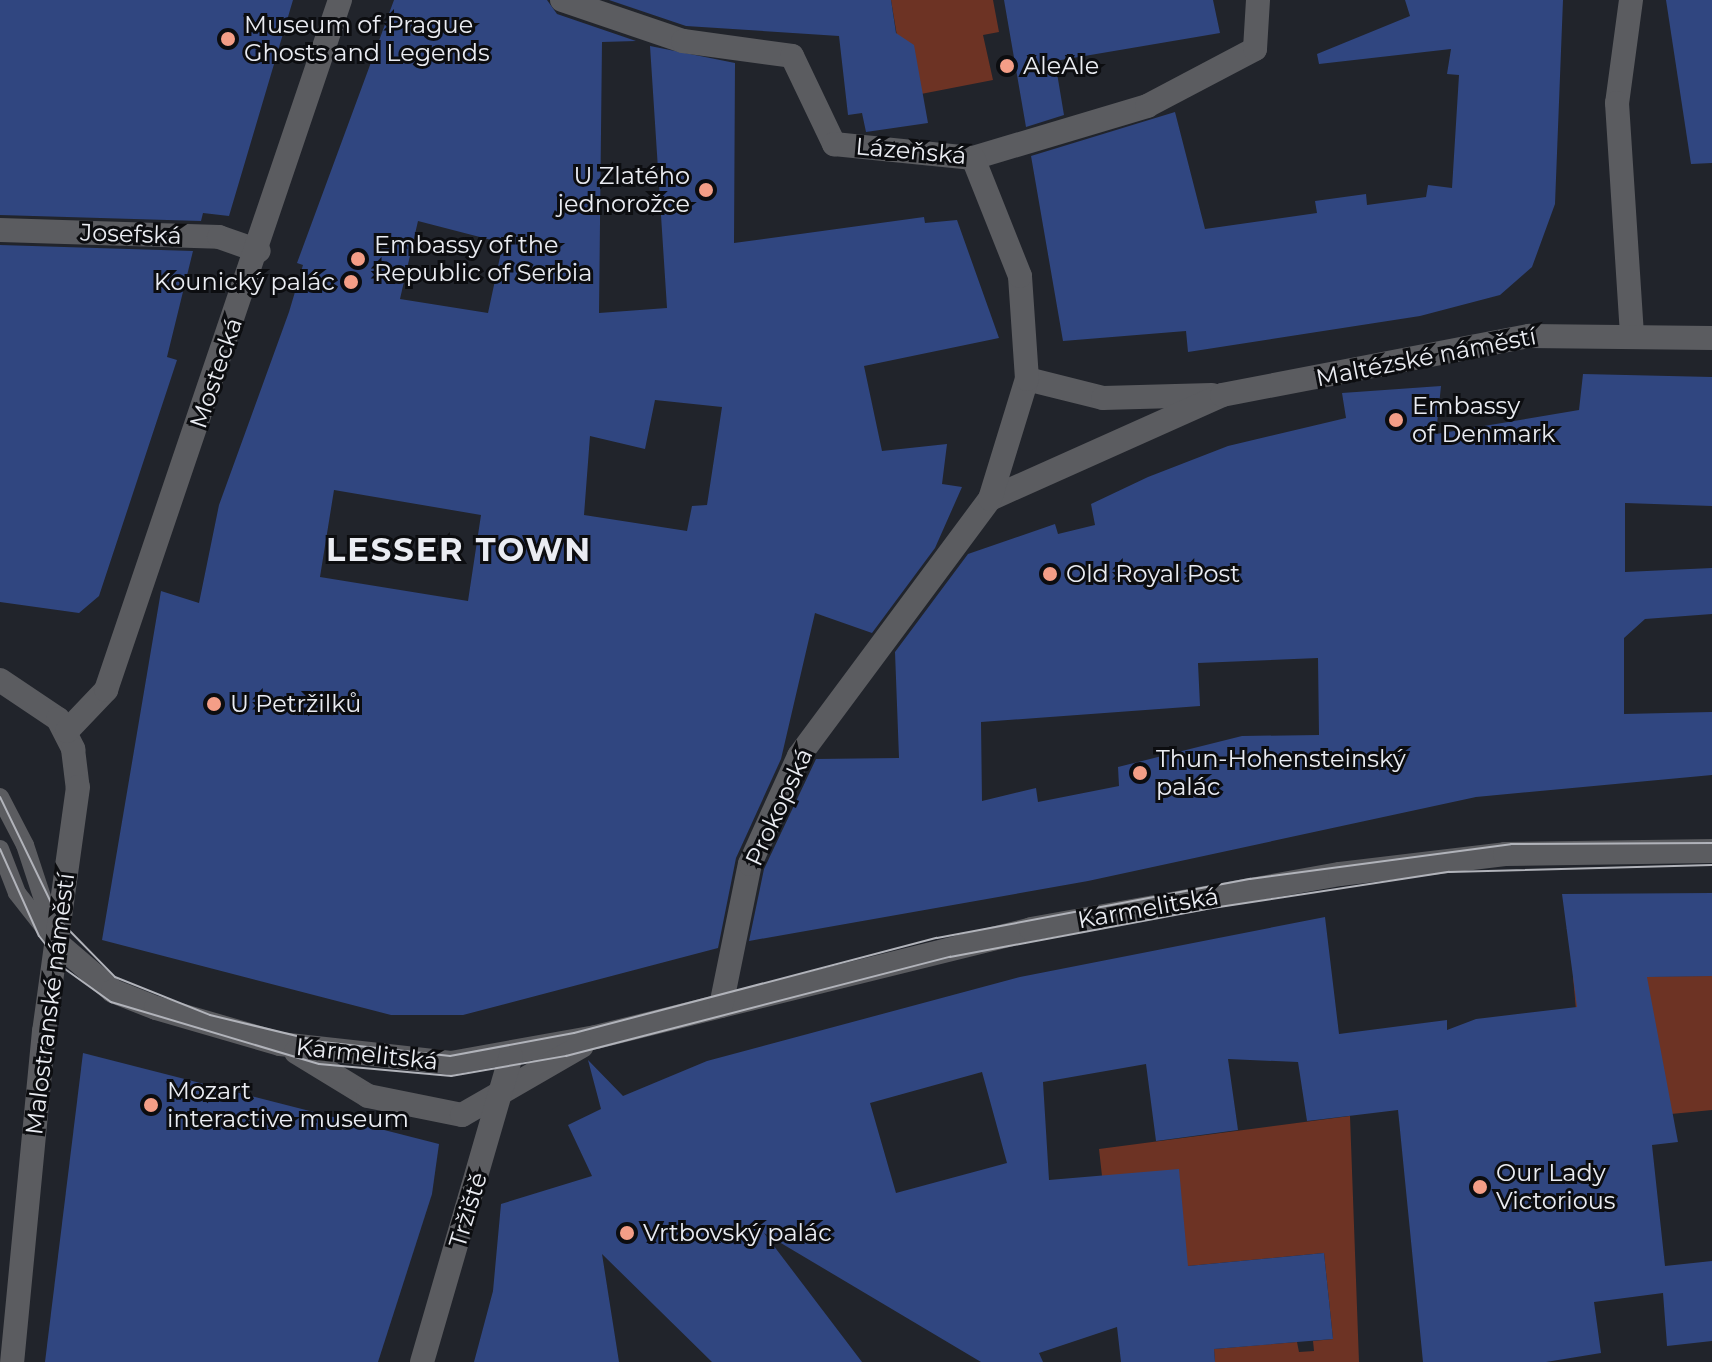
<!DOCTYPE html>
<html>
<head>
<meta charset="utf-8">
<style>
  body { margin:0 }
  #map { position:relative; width:1712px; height:1362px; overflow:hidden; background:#21242b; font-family:Montserrat,sans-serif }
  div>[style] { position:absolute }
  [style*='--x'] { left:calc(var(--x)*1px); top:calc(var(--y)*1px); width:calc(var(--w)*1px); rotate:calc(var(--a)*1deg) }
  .green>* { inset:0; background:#6d3324 }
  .building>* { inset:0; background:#304680 }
  .lane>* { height:18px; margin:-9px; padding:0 9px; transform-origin:9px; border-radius:9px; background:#5b5c60 }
  .street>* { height:24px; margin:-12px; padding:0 12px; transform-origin:12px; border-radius:12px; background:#5b5c60 }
  .tram>* { height:2px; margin:-1px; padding:0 1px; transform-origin:1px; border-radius:1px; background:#b1b3ba }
  .dots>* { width:22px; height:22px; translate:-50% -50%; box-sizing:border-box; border:4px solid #0c0d10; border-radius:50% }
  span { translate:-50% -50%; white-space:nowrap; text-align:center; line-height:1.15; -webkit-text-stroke:6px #0c0d10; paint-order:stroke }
  .poi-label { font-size:24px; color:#eaecf2 }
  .left { translate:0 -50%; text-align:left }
  .right { translate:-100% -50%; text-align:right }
  .street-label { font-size:24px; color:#eaecf2 }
  .district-label { font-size:32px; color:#eaecf2; font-weight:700; letter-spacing:2px }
</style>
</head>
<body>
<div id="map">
  <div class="green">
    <i style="clip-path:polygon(891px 0,993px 0,999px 32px,983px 35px,993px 80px,921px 94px,899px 48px)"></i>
    <i style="clip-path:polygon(1712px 976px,1712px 1110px,1671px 1114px,1576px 1010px,1573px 977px)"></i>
    <i style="clip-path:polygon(1350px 1116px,1359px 1362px,1215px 1362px,1214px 1349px,1297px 1342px,1299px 1352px,1314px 1351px,1313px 1341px,1333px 1339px,1324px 1253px,1188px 1266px,1102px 1176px,1099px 1149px)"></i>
  </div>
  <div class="building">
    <i style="clip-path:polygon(0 0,293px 0,229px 216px,203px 213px,201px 221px,0 215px)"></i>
    <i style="clip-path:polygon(evenodd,394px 0,547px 0,557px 14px,636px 41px,602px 42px,599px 313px,667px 308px,650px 46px,735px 63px,734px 243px,924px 217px,925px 223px,957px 220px,999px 338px,864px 366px,882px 451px,947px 444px,942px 484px,962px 487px,935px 548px,872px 633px,815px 613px,781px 759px,736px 858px,718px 948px,463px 1015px,391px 1015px,102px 940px,161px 591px,199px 603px,219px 505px,289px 312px,303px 265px,297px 263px,394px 0,418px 221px,503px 243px,488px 313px,400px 299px,418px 221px,394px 0,655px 400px,722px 407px,707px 505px,692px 506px,687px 531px,584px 515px,590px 436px,645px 449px,655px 400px,394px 0,334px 490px,481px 515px,468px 601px,320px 577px,334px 490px)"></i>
    <i style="clip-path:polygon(609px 0,891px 0,896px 33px,914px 45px,928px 123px,866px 132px,862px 113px,848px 115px,839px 36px,686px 26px)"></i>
    <i style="clip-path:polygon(1004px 0,1213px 0,1220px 33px,1055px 61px,1064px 115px,1026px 127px)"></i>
    <i style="clip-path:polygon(1405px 0,1563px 0,1555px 204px,1532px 267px,1500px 295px,1420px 316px,1188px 352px,1186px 331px,1063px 341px,1031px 156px,1175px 112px,1205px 229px,1317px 213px,1315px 201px,1366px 194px,1367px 205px,1426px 197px,1428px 185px,1452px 188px,1459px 75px,1447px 74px,1451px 49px,1319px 64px,1317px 54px,1410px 16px)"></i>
    <i style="clip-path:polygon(1666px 0,1712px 0,1712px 163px,1691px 164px)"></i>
    <i style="clip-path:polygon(0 245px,193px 251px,167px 357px,177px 360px,99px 596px,79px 613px,0 602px)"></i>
    <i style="clip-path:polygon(evenodd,1583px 374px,1712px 377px,1712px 506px,1625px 503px,1625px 572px,1712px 568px,1712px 614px,1645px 619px,1624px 638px,1624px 714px,1712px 712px,1712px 775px,1476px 797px,1088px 881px,749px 941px,764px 869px,816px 759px,899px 758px,895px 652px,968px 554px,1055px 524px,1058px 534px,1095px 525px,1091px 504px,1148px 477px,1228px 446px,1346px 418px,1342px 393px,1441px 386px,1436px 434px,1579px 410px,1583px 374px,1318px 658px,1319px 735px,1242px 736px,1118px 767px,1119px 786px,1038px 802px,1036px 788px,982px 801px,981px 722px,1200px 706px,1198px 663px,1318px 658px)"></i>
    <i style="clip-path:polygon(evenodd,1712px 893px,1712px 976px,1647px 977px,1678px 1142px,1652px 1145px,1665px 1266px,1712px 1261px,1712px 1341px,1667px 1346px,1663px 1293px,1594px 1302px,1601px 1353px,1546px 1362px,1423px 1362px,1398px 1110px,1307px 1121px,1298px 1062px,1228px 1059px,1238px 1130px,1156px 1141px,1146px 1064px,1043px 1082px,1049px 1180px,1179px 1169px,1188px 1266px,1324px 1253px,1333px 1339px,1214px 1349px,1215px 1362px,1121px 1362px,1117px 1327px,1039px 1353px,1043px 1362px,981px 1362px,764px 1233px,862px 1362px,712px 1362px,602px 1254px,619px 1362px,474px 1362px,493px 1291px,501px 1204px,592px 1176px,568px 1125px,601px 1109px,588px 1060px,623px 1096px,707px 1061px,1020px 977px,1325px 917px,1339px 1034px,1447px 1020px,1447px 1030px,1476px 1019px,1577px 1007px,1562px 894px,1712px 893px,982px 1072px,1007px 1163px,896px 1193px,870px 1103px,982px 1072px)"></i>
    <i style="clip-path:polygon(83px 1053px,439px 1144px,432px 1194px,378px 1362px,45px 1362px)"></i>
  </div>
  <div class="lane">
    <i style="--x:0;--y:797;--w:54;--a:62.5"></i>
    <i style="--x:25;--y:845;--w:96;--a:71.8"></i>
    <i style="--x:0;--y:849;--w:47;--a:68.9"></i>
    <i style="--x:17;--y:893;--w:53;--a:51.8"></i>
  </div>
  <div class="street">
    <i style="--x:562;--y:0;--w:128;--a:18.7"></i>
    <i style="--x:683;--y:41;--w:110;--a:7.8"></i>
    <i style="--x:792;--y:56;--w:98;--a:64.5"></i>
    <i style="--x:834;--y:144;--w:140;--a:5.8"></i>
    <i style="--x:973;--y:158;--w:182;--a:-16.6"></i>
    <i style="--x:1147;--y:106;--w:122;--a:-27.8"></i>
    <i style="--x:1255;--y:49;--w:49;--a:-86.5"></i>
    <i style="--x:1631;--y:0;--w:104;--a:97.7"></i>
    <i style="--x:1617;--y:103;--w:229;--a:86.3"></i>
    <i style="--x:0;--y:230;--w:219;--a:1.8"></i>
    <i style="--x:219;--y:237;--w:42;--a:19.3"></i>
    <i style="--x:1027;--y:379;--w:78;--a:14"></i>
    <i style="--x:1103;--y:398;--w:109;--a:-1.6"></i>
    <i style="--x:990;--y:499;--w:254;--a:-24.1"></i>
    <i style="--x:1222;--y:395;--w:313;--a:-10.9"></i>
    <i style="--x:1529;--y:336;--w:183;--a:0.6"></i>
    <i style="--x:0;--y:680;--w:70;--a:33.9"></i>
    <i style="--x:58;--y:719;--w:34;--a:63"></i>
    <i style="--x:73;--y:749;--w:38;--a:83"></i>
    <i style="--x:78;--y:787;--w:246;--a:97.9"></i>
    <i style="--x:44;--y:1031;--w:333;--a:95.5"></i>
    <i style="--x:67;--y:731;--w:57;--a:-46.4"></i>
    <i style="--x:106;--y:690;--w:729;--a:-71.27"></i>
    <i style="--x:57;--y:943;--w:74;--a:40.6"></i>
    <i style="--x:113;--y:991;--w:46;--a:21.6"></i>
    <i style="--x:156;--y:1008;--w:129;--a:16.2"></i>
    <i style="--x:280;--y:1044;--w:172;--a:6.3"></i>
    <i style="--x:451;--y:1063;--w:147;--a:-10.2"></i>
    <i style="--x:596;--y:1037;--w:448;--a:-13.9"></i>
    <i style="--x:1031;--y:929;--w:314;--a:-10.1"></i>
    <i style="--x:1340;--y:874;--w:166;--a:-6.9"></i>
    <i style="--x:1505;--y:854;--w:207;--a:-0.8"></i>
    <i style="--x:721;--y:1006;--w:145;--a:-78.5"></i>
    <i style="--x:750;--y:864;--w:119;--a:-65.6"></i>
    <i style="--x:799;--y:756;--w:320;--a:-53.4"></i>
    <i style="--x:990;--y:499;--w:126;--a:-72.9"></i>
    <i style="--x:1027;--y:379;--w:103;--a:-93.9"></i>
    <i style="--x:1020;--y:276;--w:127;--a:-111.7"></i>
    <i style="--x:296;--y:1052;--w:84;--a:31.4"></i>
    <i style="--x:368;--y:1096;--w:96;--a:11.4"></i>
    <i style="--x:462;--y:1115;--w:138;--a:-29.9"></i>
    <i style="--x:422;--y:1362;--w:319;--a:-73.8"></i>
  </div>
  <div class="tram">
    <i style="--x:0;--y:797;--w:138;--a:64.2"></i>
    <i style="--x:60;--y:921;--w:78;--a:45.5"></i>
    <i style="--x:115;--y:977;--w:102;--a:21.8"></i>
    <i style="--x:210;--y:1015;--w:115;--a:13.6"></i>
    <i style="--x:322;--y:1042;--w:129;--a:6.2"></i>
    <i style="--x:450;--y:1056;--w:126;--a:-10.5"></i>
    <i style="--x:574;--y:1033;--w:375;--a:-14.7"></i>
    <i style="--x:937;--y:938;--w:319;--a:-10.7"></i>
    <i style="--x:1250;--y:879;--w:263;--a:-7.6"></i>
    <i style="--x:1511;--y:844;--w:201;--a:-0.3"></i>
    <i style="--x:0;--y:849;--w:95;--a:65.9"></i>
    <i style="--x:39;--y:936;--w:42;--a:51.8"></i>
    <i style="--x:65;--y:969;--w:57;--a:35.7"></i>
    <i style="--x:111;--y:1002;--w:217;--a:16.6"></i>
    <i style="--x:319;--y:1064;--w:133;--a:5.2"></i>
    <i style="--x:451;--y:1076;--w:117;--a:-9.9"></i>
    <i style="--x:566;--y:1056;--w:397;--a:-14.5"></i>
    <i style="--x:950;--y:957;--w:260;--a:-10.6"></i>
    <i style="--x:1206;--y:909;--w:246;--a:-8.7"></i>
    <i style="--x:1449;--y:872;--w:263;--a:-1.5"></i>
  </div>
  <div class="dots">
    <i style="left:228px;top:39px;background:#f49e87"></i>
    <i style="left:1007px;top:66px;background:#f49e87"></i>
    <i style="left:706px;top:190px;background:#f49e87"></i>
    <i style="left:358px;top:259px;background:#f49e87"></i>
    <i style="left:351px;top:282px;background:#f49e87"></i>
    <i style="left:1396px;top:420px;background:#f49e87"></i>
    <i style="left:1050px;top:574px;background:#f49e87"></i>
    <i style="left:214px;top:704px;background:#f49e87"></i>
    <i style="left:1140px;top:773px;background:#f49e87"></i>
    <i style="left:151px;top:1105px;background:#f49e87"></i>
    <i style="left:1480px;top:1187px;background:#f49e87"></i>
    <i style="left:627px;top:1233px;background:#f49e87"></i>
  </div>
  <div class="poi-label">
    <span class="left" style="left:244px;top:39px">Museum of Prague<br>Ghosts and Legends</span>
    <span class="left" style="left:1023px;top:66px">AleAle</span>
    <span class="right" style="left:690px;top:190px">U Zlatého<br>jednorožce</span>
    <span class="left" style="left:374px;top:259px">Embassy of the<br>Republic of Serbia</span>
    <span class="right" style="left:335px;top:282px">Kounický palác</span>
    <span class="left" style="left:1412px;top:420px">Embassy<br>of Denmark</span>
    <span class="left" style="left:1066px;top:574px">Old Royal Post</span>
    <span class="left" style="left:230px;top:704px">U Petržilků</span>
    <span class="left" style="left:1156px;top:773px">Thun-Hohensteinský<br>palác</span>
    <span class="left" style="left:167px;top:1105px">Mozart<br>interactive museum</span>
    <span class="left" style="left:1496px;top:1187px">Our Lady<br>Victorious</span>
    <span class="left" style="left:643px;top:1233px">Vrtbovský palác</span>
  </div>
  <div class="street-label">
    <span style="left:911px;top:151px;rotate:5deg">Lázeňská</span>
    <span style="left:131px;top:234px;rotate:2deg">Josefská</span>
    <span style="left:1426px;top:357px;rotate:-11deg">Maltézské náměstí</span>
    <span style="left:216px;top:373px;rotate:-71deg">Mostecká</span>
    <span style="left:779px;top:807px;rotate:-65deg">Prokopská</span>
    <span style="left:1148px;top:908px;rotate:-10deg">Karmelitská</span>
    <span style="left:50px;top:1004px;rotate:-83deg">Malostranské náměstí</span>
    <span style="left:367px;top:1054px;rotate:6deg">Karmelitská</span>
    <span style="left:468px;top:1210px;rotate:-73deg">Tržiště</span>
  </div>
  <div class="district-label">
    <span style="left:459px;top:550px">LESSER TOWN</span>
  </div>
</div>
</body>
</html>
